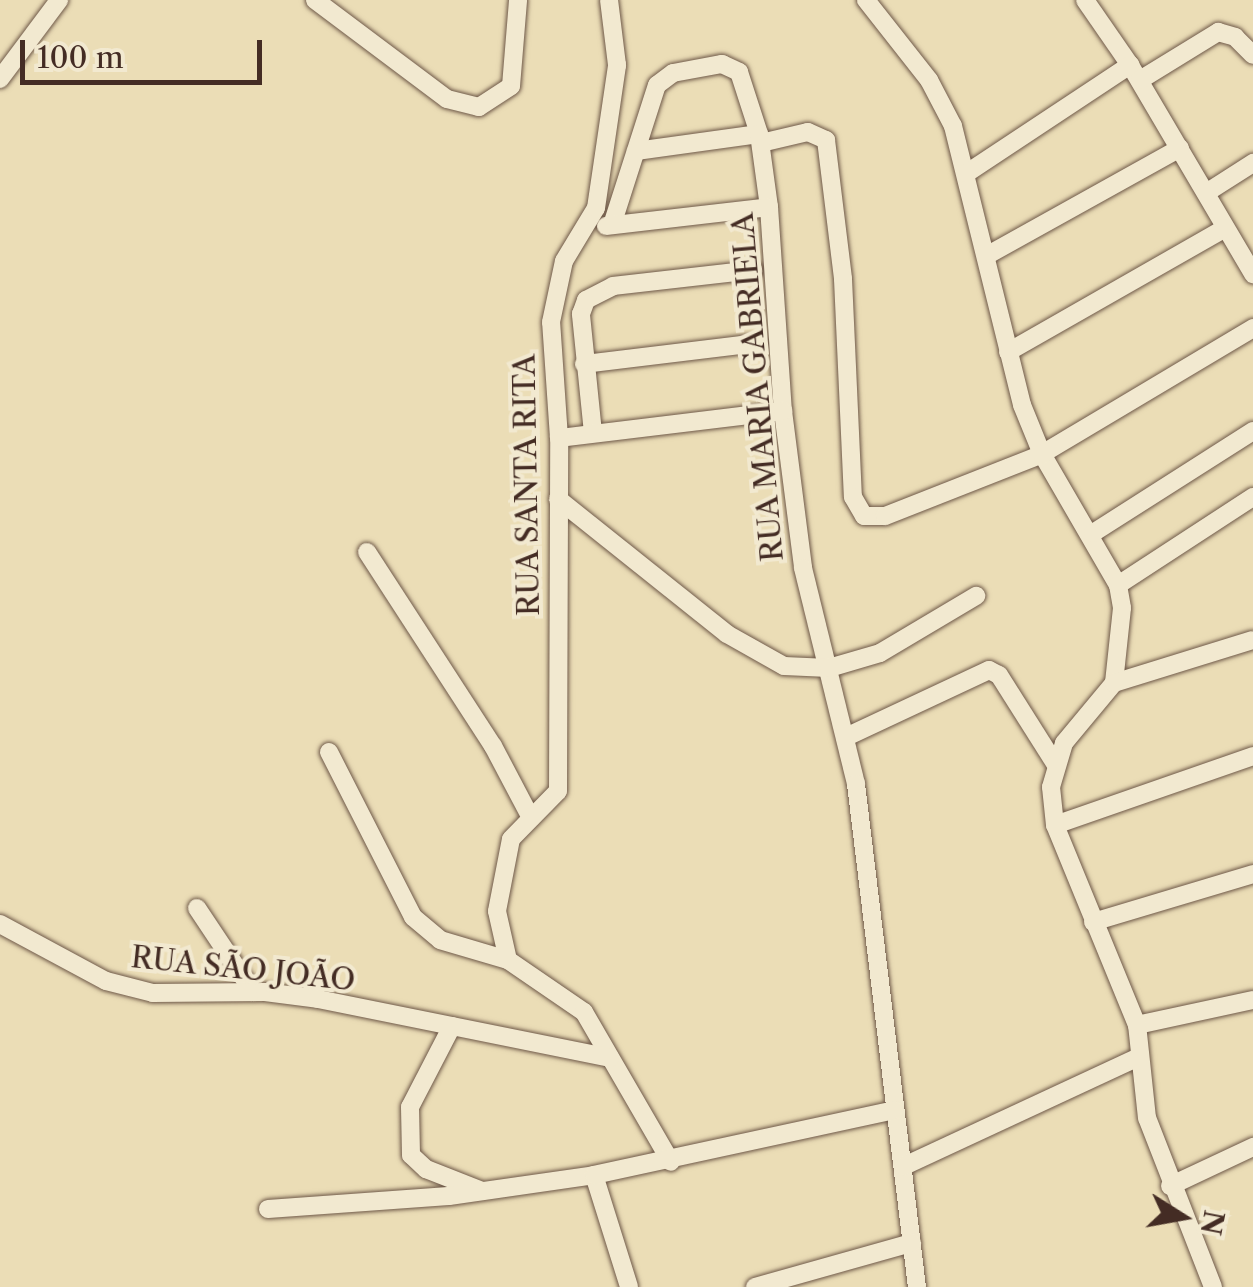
<!DOCTYPE html>
<html>
<head>
<meta charset="utf-8">
<style>
  body { margin:0 }
  #map { position:relative; width:1253px; height:1287px; overflow:hidden; background:#ebddb6; font-family:"Libre Caslon Text",serif }
  div>[style] { position:absolute }
  [style*='--x'] { left:calc(var(--x)*1px); top:calc(var(--y)*1px); width:calc(var(--w)*1px); rotate:calc(var(--a)*1deg) }
  .roads { filter:drop-shadow(0 0 2px #6e5848) drop-shadow(0 0 2px #6e5848) }
  .minor>* { height:18px; margin:-9px; padding:0 9px; transform-origin:9px; border-radius:9px; background:#f2e9d0 }
  span { translate:-50% -50%; white-space:nowrap; text-align:center; line-height:1.15; -webkit-text-stroke:8px #f2e9d0; paint-order:stroke }
  .street-label { font-size:30px; color:#442c24 }
  .north { position:absolute; left:1133px; top:1167px; width:100px; height:100px; -webkit-text-stroke:8px #f2e9d0; paint-order:stroke; rotate:101deg; font-size:28px; font-weight:700; line-height:40px; text-align:center; color:#442c24 }
  .north::after { content:''; display:block; margin:auto; width:35px; height:45px; background:#442c24; clip-path:polygon(50% 0,100% 100%,50% 72%,0 100%) }
  .scale { position:absolute; left:20px; top:40px; width:242px; height:45px; box-sizing:border-box; border:5px solid #442c24; border-top:0; padding-left:12px; font-size:30px; line-height:35px; white-space:nowrap; color:#442c24; -webkit-text-stroke:8px #f2e9d0; paint-order:stroke }
</style>
</head>
<body>
<div id="map">
  <div class="roads">
    <div class="minor">
      <i style="--x:315;--y:0;--w:165;--a:36.9"></i>
      <i style="--x:447;--y:99;--w:33;--a:14"></i>
      <i style="--x:479;--y:107;--w:38;--a:-33"></i>
      <i style="--x:511;--y:86;--w:86;--a:-85.3"></i>
      <i style="--x:866;--y:0;--w:102;--a:51.8"></i>
      <i style="--x:929;--y:80;--w:52;--a:62.4"></i>
      <i style="--x:953;--y:126;--w:287;--a:76.1"></i>
      <i style="--x:1022;--y:405;--w:53;--a:67.8"></i>
      <i style="--x:1042;--y:454;--w:151;--a:59.9"></i>
      <i style="--x:1118;--y:585;--w:23;--a:80"></i>
      <i style="--x:1122;--y:608;--w:75;--a:96.1"></i>
      <i style="--x:1085;--y:0;--w:79;--a:55.3"></i>
      <i style="--x:1130;--y:65;--w:243;--a:59.5"></i>
      <i style="--x:0;--y:79;--w:99;--a:-53.2"></i>
      <i style="--x:1140;--y:80;--w:92;--a:-31.6"></i>
      <i style="--x:1218;--y:32;--w:18;--a:16"></i>
      <i style="--x:1235;--y:37;--w:25;--a:45"></i>
      <i style="--x:761;--y:143;--w:48;--a:-13.2"></i>
      <i style="--x:808;--y:132;--w:20;--a:24"></i>
      <i style="--x:826;--y:140;--w:140;--a:83"></i>
      <i style="--x:843;--y:279;--w:218;--a:87.4"></i>
      <i style="--x:853;--y:497;--w:22;--a:60"></i>
      <i style="--x:864;--y:516;--w:21;--a:0"></i>
      <i style="--x:885;--y:516;--w:169;--a:-21.5"></i>
      <i style="--x:1042;--y:454;--w:246;--a:-30.8"></i>
      <i style="--x:636;--y:151;--w:124;--a:-7.9"></i>
      <i style="--x:967;--y:173;--w:196;--a:-33.5"></i>
      <i style="--x:1206;--y:193;--w:56;--a:-32.6"></i>
      <i style="--x:612;--y:225;--w:147;--a:-72.2"></i>
      <i style="--x:657;--y:85;--w:20;--a:-37"></i>
      <i style="--x:673;--y:73;--w:50;--a:-10.4"></i>
      <i style="--x:722;--y:64;--w:19;--a:25"></i>
      <i style="--x:739;--y:72;--w:65;--a:72.1"></i>
      <i style="--x:759;--y:134;--w:74;--a:82.2"></i>
      <i style="--x:769;--y:207;--w:204;--a:86.1"></i>
      <i style="--x:783;--y:411;--w:158;--a:82.7"></i>
      <i style="--x:803;--y:568;--w:222;--a:76.2"></i>
      <i style="--x:856;--y:784;--w:507;--a:83.09"></i>
      <i style="--x:606;--y:226;--w:164;--a:-6.6"></i>
      <i style="--x:986;--y:256;--w:222;--a:-29.1"></i>
      <i style="--x:1008;--y:352;--w:250;--a:-29.7"></i>
      <i style="--x:584;--y:364;--w:175;--a:-6.9"></i>
      <i style="--x:593;--y:433;--w:120;--a:-95.8"></i>
      <i style="--x:581;--y:314;--w:15;--a:-70"></i>
      <i style="--x:586;--y:300;--w:30;--a:-27"></i>
      <i style="--x:613;--y:286;--w:141;--a:-6.5"></i>
      <i style="--x:559;--y:438;--w:226;--a:-6.9"></i>
      <i style="--x:558;--y:499;--w:216;--a:38.6"></i>
      <i style="--x:727;--y:634;--w:65;--a:29.3"></i>
      <i style="--x:784;--y:666;--w:45;--a:2.5"></i>
      <i style="--x:829;--y:668;--w:53;--a:-16.4"></i>
      <i style="--x:880;--y:653;--w:112;--a:-30.7"></i>
      <i style="--x:1093;--y:533;--w:190;--a:-32.5"></i>
      <i style="--x:367;--y:552;--w:231;--a:57"></i>
      <i style="--x:493;--y:746;--w:81;--a:62.2"></i>
      <i style="--x:1118;--y:585;--w:161;--a:-33.1"></i>
      <i style="--x:846;--y:737;--w:158;--a:-25.1"></i>
      <i style="--x:989;--y:670;--w:11;--a:27"></i>
      <i style="--x:999;--y:675;--w:107;--a:57.7"></i>
      <i style="--x:329;--y:752;--w:185;--a:63"></i>
      <i style="--x:413;--y:917;--w:35;--a:40"></i>
      <i style="--x:440;--y:940;--w:71;--a:16.4"></i>
      <i style="--x:508;--y:960;--w:92;--a:34.4"></i>
      <i style="--x:584;--y:1012;--w:173;--a:59.9"></i>
      <i style="--x:1055;--y:825;--w:210;--a:-19.2"></i>
      <i style="--x:197;--y:908;--w:101;--a:56.3"></i>
      <i style="--x:1093;--y:922;--w:167;--a:-16.7"></i>
      <i style="--x:0;--y:924;--w:120;--a:28.3"></i>
      <i style="--x:106;--y:981;--w:49;--a:14.3"></i>
      <i style="--x:153;--y:993;--w:112;--a:-0.5"></i>
      <i style="--x:265;--y:992;--w:53;--a:7.5"></i>
      <i style="--x:318;--y:999;--w:298;--a:11.4"></i>
      <i style="--x:508;--y:960;--w:50;--a:-102.7"></i>
      <i style="--x:497;--y:911;--w:73;--a:-79"></i>
      <i style="--x:511;--y:839;--w:67;--a:-45.6"></i>
      <i style="--x:558;--y:791;--w:353;--a:-89.8"></i>
      <i style="--x:559;--y:438;--w:116;--a:-93.9"></i>
      <i style="--x:551;--y:322;--w:62;--a:-78"></i>
      <i style="--x:564;--y:261;--w:62;--a:-58.9"></i>
      <i style="--x:596;--y:208;--w:145;--a:-81.6"></i>
      <i style="--x:617;--y:65;--w:65;--a:-97"></i>
      <i style="--x:1137;--y:1025;--w:119;--a:-12.2"></i>
      <i style="--x:452;--y:1026;--w:91;--a:117.4"></i>
      <i style="--x:410;--y:1107;--w:48;--a:88.8"></i>
      <i style="--x:411;--y:1155;--w:21;--a:43"></i>
      <i style="--x:426;--y:1169;--w:60;--a:21.4"></i>
      <i style="--x:904;--y:1166;--w:259;--a:-24.9"></i>
      <i style="--x:594;--y:1175;--w:117;--a:72.6"></i>
      <i style="--x:1170;--y:1186;--w:92;--a:-25.2"></i>
      <i style="--x:268;--y:1209;--w:181;--a:-4.1"></i>
      <i style="--x:449;--y:1196;--w:147;--a:-8.2"></i>
      <i style="--x:594;--y:1175;--w:307;--a:-12.2"></i>
      <i style="--x:755;--y:1287;--w:163;--a:-15.7"></i>
      <i style="--x:1213;--y:1287;--w:181;--a:-111.3"></i>
      <i style="--x:1147;--y:1118;--w:94;--a:-96.1"></i>
      <i style="--x:1137;--y:1025;--w:216;--a:-112.3"></i>
      <i style="--x:1055;--y:825;--w:38;--a:-96"></i>
      <i style="--x:1051;--y:787;--w:46;--a:-73.5"></i>
      <i style="--x:1064;--y:743;--w:78;--a:-50.2"></i>
      <i style="--x:1114;--y:683;--w:145;--a:-17.2"></i>
    </div>
  </div>
  <div class="street-label">
    <span style="left:758px;top:387px;rotate:-95deg">RUA MARIA GABRIELA</span>
    <span style="left:527px;top:485px;rotate:-91deg">RUA SANTA RITA</span>
    <span style="left:243px;top:969px;rotate:6deg">RUA SÃO JOÃO</span>
  </div>
  <div class="north">N</div>
  <div class="scale">100 m</div>
</div>
</body>
</html>
